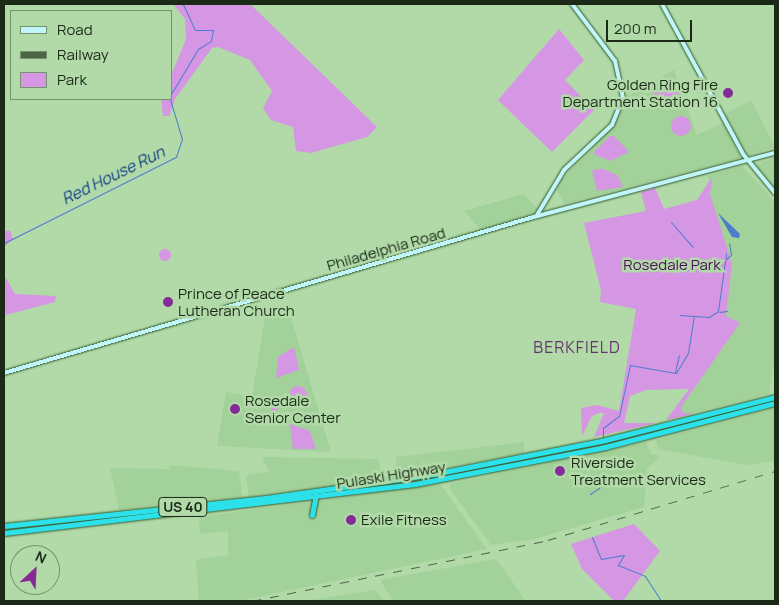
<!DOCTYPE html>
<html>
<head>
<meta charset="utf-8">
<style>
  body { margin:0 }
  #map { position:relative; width:779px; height:605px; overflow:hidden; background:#b1daa8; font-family:Manrope,sans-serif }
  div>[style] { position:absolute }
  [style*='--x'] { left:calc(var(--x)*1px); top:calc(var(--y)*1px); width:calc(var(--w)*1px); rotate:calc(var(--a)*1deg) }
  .built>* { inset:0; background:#a2d199 }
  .green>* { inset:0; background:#d596e3 }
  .round { border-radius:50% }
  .water>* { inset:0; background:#4c7ccc }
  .stream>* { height:1px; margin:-0.5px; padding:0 0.5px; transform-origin:0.5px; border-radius:0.5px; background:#4c7ccc }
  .roads { filter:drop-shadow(0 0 1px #34592c) drop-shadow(0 0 1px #34592c) }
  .secondary>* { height:4px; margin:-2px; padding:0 2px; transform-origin:2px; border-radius:2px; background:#c0f6f9 }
  .highway>* { height:5px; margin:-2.5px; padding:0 2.5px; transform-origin:2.5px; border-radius:2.5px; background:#2ce1ea }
  .rail>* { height:1px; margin-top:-0.5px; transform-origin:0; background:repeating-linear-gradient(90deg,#4c6547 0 9px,transparent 0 18px) }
  .dots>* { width:14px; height:14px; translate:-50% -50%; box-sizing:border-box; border:2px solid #b1daa8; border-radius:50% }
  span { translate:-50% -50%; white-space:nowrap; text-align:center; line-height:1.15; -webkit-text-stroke:5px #b1daa8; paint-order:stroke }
  .shield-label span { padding:1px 4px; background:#b1daa8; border:1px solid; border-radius:4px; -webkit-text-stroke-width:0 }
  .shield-label { font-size:14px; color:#1a2a17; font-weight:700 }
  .poi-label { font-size:15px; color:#1a2a17 }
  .right { translate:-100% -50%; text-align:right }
  .left { translate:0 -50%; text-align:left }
  .street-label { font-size:15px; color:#1a2a17 }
  .park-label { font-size:15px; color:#4c0e58 }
  .water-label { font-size:16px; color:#113d85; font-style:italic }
  .neighbourhood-label { font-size:16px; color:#63376d; letter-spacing:1px }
  .frame { position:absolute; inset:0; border:5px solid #1a2a17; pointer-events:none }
  .legend { position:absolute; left:10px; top:10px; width:162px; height:90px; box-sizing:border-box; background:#b1daa8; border:1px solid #75946e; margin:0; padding:6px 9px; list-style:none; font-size:15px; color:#1a2a17 }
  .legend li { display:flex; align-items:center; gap:10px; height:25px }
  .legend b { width:25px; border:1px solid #75946e }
  .north { position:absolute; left:10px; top:545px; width:50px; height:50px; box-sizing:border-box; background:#b1daa8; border:1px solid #75946e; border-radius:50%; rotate:25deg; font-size:14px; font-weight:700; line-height:20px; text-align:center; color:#1a2a17 }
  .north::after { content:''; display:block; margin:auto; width:18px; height:22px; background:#852b97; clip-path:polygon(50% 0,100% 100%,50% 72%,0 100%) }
  .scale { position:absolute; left:606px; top:20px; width:86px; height:22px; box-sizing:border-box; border:2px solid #1a2a17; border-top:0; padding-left:6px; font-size:15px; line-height:18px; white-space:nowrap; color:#1a2a17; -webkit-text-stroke:4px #b1daa8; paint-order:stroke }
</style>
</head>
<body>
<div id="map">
  <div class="built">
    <i style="clip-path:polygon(674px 70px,697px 135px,723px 123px,741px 158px,564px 204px,557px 190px,562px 179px,614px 126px,627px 96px)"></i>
    <i style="clip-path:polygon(751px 100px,775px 147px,751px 155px,745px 153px,725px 114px)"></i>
    <i style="clip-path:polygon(775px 157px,775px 189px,755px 165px)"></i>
    <i style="clip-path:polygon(742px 166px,775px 202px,775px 357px,769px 394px,680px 416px,680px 406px,730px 322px,724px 317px,717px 224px,705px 188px,710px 185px,708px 176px)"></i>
    <i style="clip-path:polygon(523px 194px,538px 209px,534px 214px,481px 230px,464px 211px)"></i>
    <i style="clip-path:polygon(289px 311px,331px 452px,217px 446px,226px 392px,252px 397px,265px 317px)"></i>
    <i style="clip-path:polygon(775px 408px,775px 461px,747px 465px,658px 449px,656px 440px)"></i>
    <i style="clip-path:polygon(524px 442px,524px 453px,396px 477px,396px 457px)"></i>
    <i style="clip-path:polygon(646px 442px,651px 454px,661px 456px,647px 469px,644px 507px,534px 539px,491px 545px,450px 489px,450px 484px)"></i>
    <i style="clip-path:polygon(262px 457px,379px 459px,382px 479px,249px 497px,246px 475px,269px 472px)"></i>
    <i style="clip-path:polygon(170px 465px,239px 471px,242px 497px,119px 510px,110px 468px,169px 469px)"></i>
    <i style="clip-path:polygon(440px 484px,487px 549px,238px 601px,199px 601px,196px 560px,228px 555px,228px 531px,200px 534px,199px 517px)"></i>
    <i style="clip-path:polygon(496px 559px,526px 601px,393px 601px,380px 580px)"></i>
    <i style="clip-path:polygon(375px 590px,384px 601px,305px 601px)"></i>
  </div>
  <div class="green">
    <i style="clip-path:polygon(173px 4px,250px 4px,377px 127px,367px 137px,311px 153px,296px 151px,293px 127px,271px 120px,263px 108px,272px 91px,250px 60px,218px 47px,212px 48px,175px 99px,169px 116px,163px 116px,161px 99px,171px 99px,171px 76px,186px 39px,185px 19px)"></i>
    <i style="clip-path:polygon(559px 29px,584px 60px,565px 80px,594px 110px,552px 152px,498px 100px)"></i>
    <i style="clip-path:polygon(667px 77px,671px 78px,681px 97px,661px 100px,649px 91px)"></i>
    <i class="round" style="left:671px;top:116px;width:20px;height:20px"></i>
    <i style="clip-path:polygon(610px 136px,614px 136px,629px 152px,610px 161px,596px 155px,593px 153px)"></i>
    <i style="clip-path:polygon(603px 169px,617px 175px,623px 187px,597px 191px,592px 170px)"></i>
    <i style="clip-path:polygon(712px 177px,710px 194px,732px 264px,726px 316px,740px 323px,681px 407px,683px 413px,693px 414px,666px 420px,689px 389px,646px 390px,630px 396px,624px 423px,656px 423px,594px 437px,604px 413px,599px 413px,592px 416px,582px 436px,581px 408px,597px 405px,619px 411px,636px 309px,600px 302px,601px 290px,584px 223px,646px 211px,641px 192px,655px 188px,664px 209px,697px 200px)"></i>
    <i style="clip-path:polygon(10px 230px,13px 239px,4px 247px,4px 232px)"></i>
    <i class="round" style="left:159px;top:249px;width:12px;height:12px"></i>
    <i style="clip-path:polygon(4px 275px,15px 294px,56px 296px,55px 302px,6px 315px,4px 321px)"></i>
    <i style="clip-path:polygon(294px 347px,299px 370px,276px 378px,278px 357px)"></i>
    <i class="round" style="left:289px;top:386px;width:18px;height:18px"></i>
    <i style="clip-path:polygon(273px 403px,279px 404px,274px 420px,269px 418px)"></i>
    <i style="clip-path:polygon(290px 424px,310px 431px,316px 449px,293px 449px)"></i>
    <i style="clip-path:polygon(634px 524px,660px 551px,623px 601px,614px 601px,582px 569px,571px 544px)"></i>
  </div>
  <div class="water">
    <i style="clip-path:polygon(718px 213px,740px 234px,739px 238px,732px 237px)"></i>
  </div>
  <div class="stream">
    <i style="--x:171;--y:94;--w:52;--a:-59"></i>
    <i style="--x:198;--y:49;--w:15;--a:-32"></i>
    <i style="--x:211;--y:41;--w:11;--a:-80"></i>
    <i style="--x:213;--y:30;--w:18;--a:180"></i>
    <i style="--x:195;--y:30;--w:29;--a:-115"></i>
    <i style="--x:671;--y:222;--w:33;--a:49"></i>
    <i style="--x:4;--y:243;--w:192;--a:-26.6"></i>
    <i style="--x:176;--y:157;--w:19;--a:-72"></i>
    <i style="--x:182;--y:139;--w:42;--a:-106.7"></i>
    <i style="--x:726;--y:259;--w:6;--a:-39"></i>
    <i style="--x:731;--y:255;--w:12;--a:-99"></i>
    <i style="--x:719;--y:312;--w:8;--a:-7"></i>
    <i style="--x:680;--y:315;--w:29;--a:4"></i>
    <i style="--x:709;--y:317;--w:11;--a:-34"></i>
    <i style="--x:718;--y:311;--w:58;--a:-82"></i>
    <i style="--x:675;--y:372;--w:17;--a:-77"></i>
    <i style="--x:676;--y:373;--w:23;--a:-59"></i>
    <i style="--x:688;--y:353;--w:36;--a:-81"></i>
    <i style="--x:603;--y:437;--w:9;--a:-90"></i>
    <i style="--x:603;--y:428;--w:20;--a:-37"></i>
    <i style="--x:619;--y:416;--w:52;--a:-77.8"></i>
    <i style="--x:630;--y:365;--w:46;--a:10.1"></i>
    <i style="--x:590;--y:494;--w:11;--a:-34"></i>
    <i style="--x:599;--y:488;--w:13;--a:-63"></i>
    <i style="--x:592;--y:537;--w:24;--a:68"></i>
    <i style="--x:601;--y:559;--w:23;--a:-10"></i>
    <i style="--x:624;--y:555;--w:12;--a:121"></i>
    <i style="--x:618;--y:565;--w:29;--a:22"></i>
    <i style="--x:645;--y:576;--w:30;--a:57"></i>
  </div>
  <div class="roads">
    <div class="secondary">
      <i style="--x:662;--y:4;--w:170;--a:61.6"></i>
      <i style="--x:743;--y:154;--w:50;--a:50.6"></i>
      <i style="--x:537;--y:215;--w:52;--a:-59"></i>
      <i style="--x:564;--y:170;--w:66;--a:-43.2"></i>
      <i style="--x:612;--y:125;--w:29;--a:-68"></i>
      <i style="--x:623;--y:98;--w:38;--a:-102"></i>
      <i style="--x:615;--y:61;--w:71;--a:-127"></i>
      <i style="--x:4;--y:373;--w:548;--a:-16.42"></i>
      <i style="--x:530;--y:218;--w:253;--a:-14.9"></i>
    </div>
    <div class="highway">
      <i style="--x:312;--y:515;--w:16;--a:-79"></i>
      <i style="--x:4;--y:526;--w:263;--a:-6.1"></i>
      <i style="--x:266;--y:498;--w:170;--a:-8.1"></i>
      <i style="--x:434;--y:474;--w:174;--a:-11.2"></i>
      <i style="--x:605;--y:440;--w:175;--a:-14.2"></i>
      <i style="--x:4;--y:533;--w:414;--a:-6.8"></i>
      <i style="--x:415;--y:484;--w:194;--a:-11"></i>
      <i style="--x:605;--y:447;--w:176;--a:-14.5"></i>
    </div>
  </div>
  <div class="rail">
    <i style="--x:252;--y:601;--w:302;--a:-11.6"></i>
    <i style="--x:548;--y:540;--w:237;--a:-16.9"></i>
  </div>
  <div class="dots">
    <i style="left:728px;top:93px;background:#852b97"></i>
    <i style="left:168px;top:302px;background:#852b97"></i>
    <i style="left:235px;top:409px;background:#852b97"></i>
    <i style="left:560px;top:471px;background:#852b97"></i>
    <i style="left:351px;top:520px;background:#852b97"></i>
  </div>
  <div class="shield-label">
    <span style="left:183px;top:507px">US 40</span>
  </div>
  <div class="poi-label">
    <span class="right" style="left:718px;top:93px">Golden Ring Fire<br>Department Station 16</span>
    <span class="left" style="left:178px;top:302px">Prince of Peace<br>Lutheran Church</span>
    <span class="left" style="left:245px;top:409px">Rosedale<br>Senior Center</span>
    <span class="left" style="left:571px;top:471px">Riverside<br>Treatment Services</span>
    <span class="left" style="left:361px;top:520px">Exile Fitness</span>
  </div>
  <div class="street-label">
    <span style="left:386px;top:249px;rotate:-16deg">Philadelphia Road</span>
    <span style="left:391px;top:475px;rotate:-9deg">Pulaski Highway</span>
  </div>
  <div class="park-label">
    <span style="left:672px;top:265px">Rosedale Park</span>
  </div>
  <div class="water-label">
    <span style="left:113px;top:175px;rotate:-26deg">Red House Run</span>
  </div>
  <div class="neighbourhood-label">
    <span style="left:577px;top:347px">BERKFIELD</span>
  </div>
  <div class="frame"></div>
  <ul class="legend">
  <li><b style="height:6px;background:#c0f6f9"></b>Road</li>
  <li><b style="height:6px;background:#4c6547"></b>Railway</li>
  <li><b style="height:14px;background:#d596e3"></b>Park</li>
  </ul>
  <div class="north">N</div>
  <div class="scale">200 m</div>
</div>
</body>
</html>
